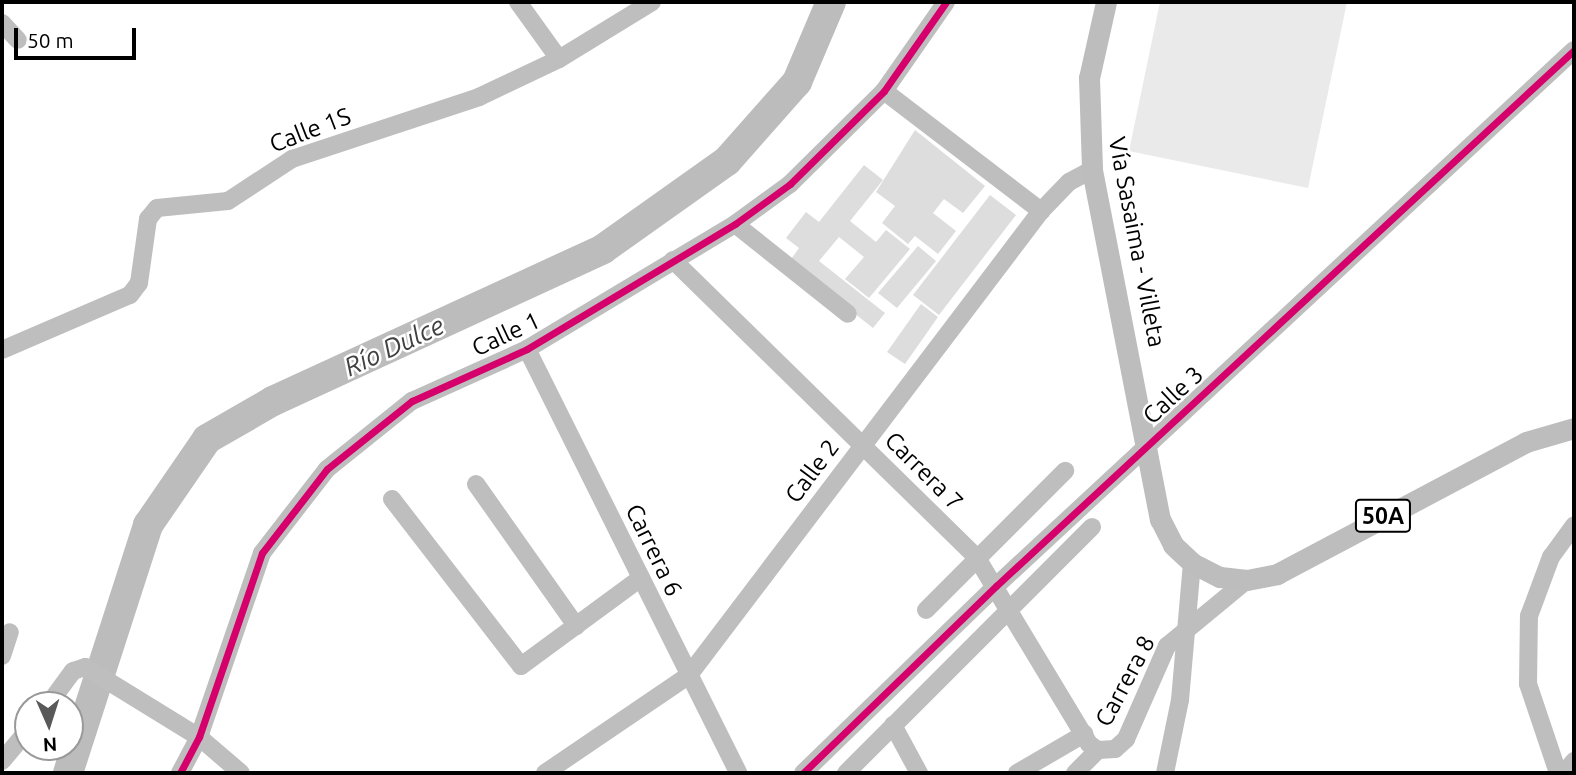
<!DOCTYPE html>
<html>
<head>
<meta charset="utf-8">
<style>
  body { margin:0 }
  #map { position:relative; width:1576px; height:775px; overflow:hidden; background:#fff; font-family:Ubuntu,sans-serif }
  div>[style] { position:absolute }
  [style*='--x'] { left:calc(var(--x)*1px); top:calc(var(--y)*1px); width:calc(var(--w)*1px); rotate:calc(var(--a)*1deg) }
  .green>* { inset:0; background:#eaeaea }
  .river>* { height:30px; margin:-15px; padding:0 15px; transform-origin:15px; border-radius:15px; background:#bcbcbc }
  .building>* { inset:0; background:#ddd }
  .minor>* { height:18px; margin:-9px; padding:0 9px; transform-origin:9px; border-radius:9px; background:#bebebe }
  .major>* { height:21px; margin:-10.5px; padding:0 10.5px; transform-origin:10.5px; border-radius:10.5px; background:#bdbdbd }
  .cycleway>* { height:7px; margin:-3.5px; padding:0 3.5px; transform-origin:3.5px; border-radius:3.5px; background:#d6006c }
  span { translate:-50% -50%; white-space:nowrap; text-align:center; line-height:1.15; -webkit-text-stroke:5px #fff; paint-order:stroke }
  .shield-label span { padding:2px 5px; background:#fff; border:2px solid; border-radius:5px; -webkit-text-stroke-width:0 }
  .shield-label { font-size:23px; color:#000; font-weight:700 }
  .street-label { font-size:24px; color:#000 }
  .water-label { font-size:26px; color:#414141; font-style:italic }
  .frame { position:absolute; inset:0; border:4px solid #000; pointer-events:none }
  .north { position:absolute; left:14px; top:691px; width:70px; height:70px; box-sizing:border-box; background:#fff; border:2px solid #999; border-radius:50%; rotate:177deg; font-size:19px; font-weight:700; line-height:28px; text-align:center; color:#000 }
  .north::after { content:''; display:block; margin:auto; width:24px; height:32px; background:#595959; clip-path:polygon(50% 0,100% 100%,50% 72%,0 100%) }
  .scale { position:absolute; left:14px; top:28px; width:122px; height:32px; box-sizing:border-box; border:4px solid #000; border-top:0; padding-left:9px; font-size:21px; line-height:24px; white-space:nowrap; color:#000; -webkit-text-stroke:5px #fff; paint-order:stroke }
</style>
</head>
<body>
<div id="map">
  <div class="green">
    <i style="clip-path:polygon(1160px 2px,1347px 2px,1308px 188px,1129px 151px)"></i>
  </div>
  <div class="river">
    <i style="--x:68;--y:773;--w:261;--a:-72.1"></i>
    <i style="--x:148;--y:525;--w:104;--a:-55.5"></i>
    <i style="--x:207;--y:439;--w:76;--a:-29.9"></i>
    <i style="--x:273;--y:401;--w:363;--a:-24.7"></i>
    <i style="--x:603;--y:249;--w:152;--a:-35.4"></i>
    <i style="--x:727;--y:161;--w:106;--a:-48.5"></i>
    <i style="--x:797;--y:82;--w:87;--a:-67"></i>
  </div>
  <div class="building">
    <i style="clip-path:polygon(915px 130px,985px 186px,963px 213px,944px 199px,933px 213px,956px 231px,938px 254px,915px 236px,908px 244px,882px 223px,895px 206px,876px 192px)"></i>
    <i style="clip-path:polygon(864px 165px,883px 180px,850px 221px,876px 242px,886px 230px,910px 249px,869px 298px,845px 279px,864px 257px,839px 237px,819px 261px,885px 313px,873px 328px,789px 262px,799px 248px,786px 238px,806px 212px,819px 222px)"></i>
    <i style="clip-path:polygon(990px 195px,1016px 215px,939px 315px,913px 295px)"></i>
    <i style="clip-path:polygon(918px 246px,936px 261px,897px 308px,878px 293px)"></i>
    <i style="clip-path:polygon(921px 304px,938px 317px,905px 364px,887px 352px)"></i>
  </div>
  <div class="minor">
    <i style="--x:518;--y:2;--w:70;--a:54.3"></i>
    <i style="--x:2;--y:23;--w:23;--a:47"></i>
    <i style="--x:884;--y:91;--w:198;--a:37.4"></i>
    <i style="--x:735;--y:224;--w:144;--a:38.5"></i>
    <i style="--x:673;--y:260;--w:426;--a:44.4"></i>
    <i style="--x:977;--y:558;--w:217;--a:58.9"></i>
    <i style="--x:1089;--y:744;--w:11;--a:34"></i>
    <i style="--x:527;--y:349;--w:474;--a:63.5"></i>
    <i style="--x:2;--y:350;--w:139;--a:-23.3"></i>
    <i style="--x:130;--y:295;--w:15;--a:-53"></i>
    <i style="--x:139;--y:283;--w:65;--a:-82"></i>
    <i style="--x:148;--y:219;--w:14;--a:-51"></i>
    <i style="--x:157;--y:208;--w:71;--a:-5.6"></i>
    <i style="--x:228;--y:201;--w:77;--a:-33.3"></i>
    <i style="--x:292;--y:159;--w:197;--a:-18.3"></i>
    <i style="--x:479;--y:97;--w:89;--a:-25.4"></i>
    <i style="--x:559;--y:59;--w:109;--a:-31.5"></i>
    <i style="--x:476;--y:484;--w:174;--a:54.8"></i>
    <i style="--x:392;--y:499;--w:211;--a:52.3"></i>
    <i style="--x:521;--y:666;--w:149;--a:-36.3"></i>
    <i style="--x:926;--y:610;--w:197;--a:-45"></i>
    <i style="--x:2;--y:656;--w:25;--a:-72"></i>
    <i style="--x:48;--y:705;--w:42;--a:-53.7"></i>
    <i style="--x:73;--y:671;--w:13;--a:-18"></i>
    <i style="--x:85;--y:667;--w:134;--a:31.6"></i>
    <i style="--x:199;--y:737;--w:55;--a:40.6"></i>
    <i style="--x:893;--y:725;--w:55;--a:61.6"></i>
    <i style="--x:2;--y:761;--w:40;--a:-50"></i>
    <i style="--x:180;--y:773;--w:41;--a:-62.2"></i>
    <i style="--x:199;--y:737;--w:194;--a:-71.1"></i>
    <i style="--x:262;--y:553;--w:106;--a:-52.3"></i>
    <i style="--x:327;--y:469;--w:109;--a:-38.7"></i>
    <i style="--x:412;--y:401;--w:126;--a:-24.3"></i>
    <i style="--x:527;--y:349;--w:243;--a:-31"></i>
    <i style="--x:735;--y:224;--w:68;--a:-36"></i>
    <i style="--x:790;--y:184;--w:132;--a:-44.7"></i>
    <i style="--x:884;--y:91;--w:108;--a:-55.1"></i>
    <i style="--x:545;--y:773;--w:174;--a:-34.2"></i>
    <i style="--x:689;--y:675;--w:582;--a:-52.82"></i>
    <i style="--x:1041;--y:211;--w:40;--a:-46"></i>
    <i style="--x:1069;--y:182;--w:26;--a:-28"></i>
    <i style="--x:803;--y:773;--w:269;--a:-44.1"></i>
    <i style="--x:996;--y:586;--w:788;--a:-42.84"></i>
    <i style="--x:846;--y:773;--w:348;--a:-45"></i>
    <i style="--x:1017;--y:773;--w:78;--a:-30.2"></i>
    <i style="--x:1075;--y:773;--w:33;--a:-45"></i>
    <i style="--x:1098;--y:750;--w:17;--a:-3"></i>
    <i style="--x:1115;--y:749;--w:15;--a:-42"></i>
    <i style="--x:1126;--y:739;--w:102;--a:-66.2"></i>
    <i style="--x:1167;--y:646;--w:104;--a:-39.5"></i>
    <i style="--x:1165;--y:773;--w:75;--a:-78.4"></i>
    <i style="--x:1180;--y:700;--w:138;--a:-85"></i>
    <i style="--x:1558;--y:773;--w:94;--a:-108.6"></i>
    <i style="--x:1528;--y:684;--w:68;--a:-89.2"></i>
    <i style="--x:1529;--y:616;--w:63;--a:-69.6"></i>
    <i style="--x:1551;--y:557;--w:39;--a:-54"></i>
    <i style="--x:1564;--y:773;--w:16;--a:-50"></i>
  </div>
  <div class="major">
    <i style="--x:1106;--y:2;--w:78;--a:102.6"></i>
    <i style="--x:1089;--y:78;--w:92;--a:88.1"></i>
    <i style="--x:1092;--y:170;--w:356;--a:79"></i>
    <i style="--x:1160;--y:519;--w:29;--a:63"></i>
    <i style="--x:1173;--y:545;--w:26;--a:43"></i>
    <i style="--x:1192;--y:563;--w:31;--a:27"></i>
    <i style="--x:1220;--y:577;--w:27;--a:6"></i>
    <i style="--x:1247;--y:580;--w:31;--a:-11"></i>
    <i style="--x:1277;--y:574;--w:282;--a:-27.9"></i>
    <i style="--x:1526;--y:442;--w:50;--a:-16.3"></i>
  </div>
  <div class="cycleway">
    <i style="--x:180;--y:773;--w:41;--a:-62.2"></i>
    <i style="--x:199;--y:737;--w:194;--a:-71.1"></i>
    <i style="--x:262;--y:553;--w:106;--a:-52.3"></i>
    <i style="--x:327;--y:469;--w:109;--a:-38.7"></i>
    <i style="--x:412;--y:401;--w:126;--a:-24.3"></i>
    <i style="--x:527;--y:349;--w:243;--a:-31"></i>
    <i style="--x:735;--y:224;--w:68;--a:-36"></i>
    <i style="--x:790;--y:184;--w:132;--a:-44.7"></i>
    <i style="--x:884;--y:91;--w:108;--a:-55.1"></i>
    <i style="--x:803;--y:773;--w:269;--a:-44.1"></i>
    <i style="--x:996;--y:586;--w:788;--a:-42.84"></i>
  </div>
  <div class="shield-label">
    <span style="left:1383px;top:516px">50A</span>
  </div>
  <div class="street-label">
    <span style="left:310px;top:130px;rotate:-21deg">Calle 1S</span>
    <span style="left:1137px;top:242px;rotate:79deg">Vía Sasaima - Villeta</span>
    <span style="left:506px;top:334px;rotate:-25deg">Calle 1</span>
    <span style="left:1173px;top:395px;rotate:-43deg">Calle 3</span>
    <span style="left:812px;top:471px;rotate:-53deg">Calle 2</span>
    <span style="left:924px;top:471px;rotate:45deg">Carrera 7</span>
    <span style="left:654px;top:550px;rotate:64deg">Carrera 6</span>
    <span style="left:1125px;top:681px;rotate:-62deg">Carrera 8</span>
  </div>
  <div class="water-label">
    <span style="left:394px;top:346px;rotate:-25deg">Río Dulce</span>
  </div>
  <div class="frame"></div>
  <div class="north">N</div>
  <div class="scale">50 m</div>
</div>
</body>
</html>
